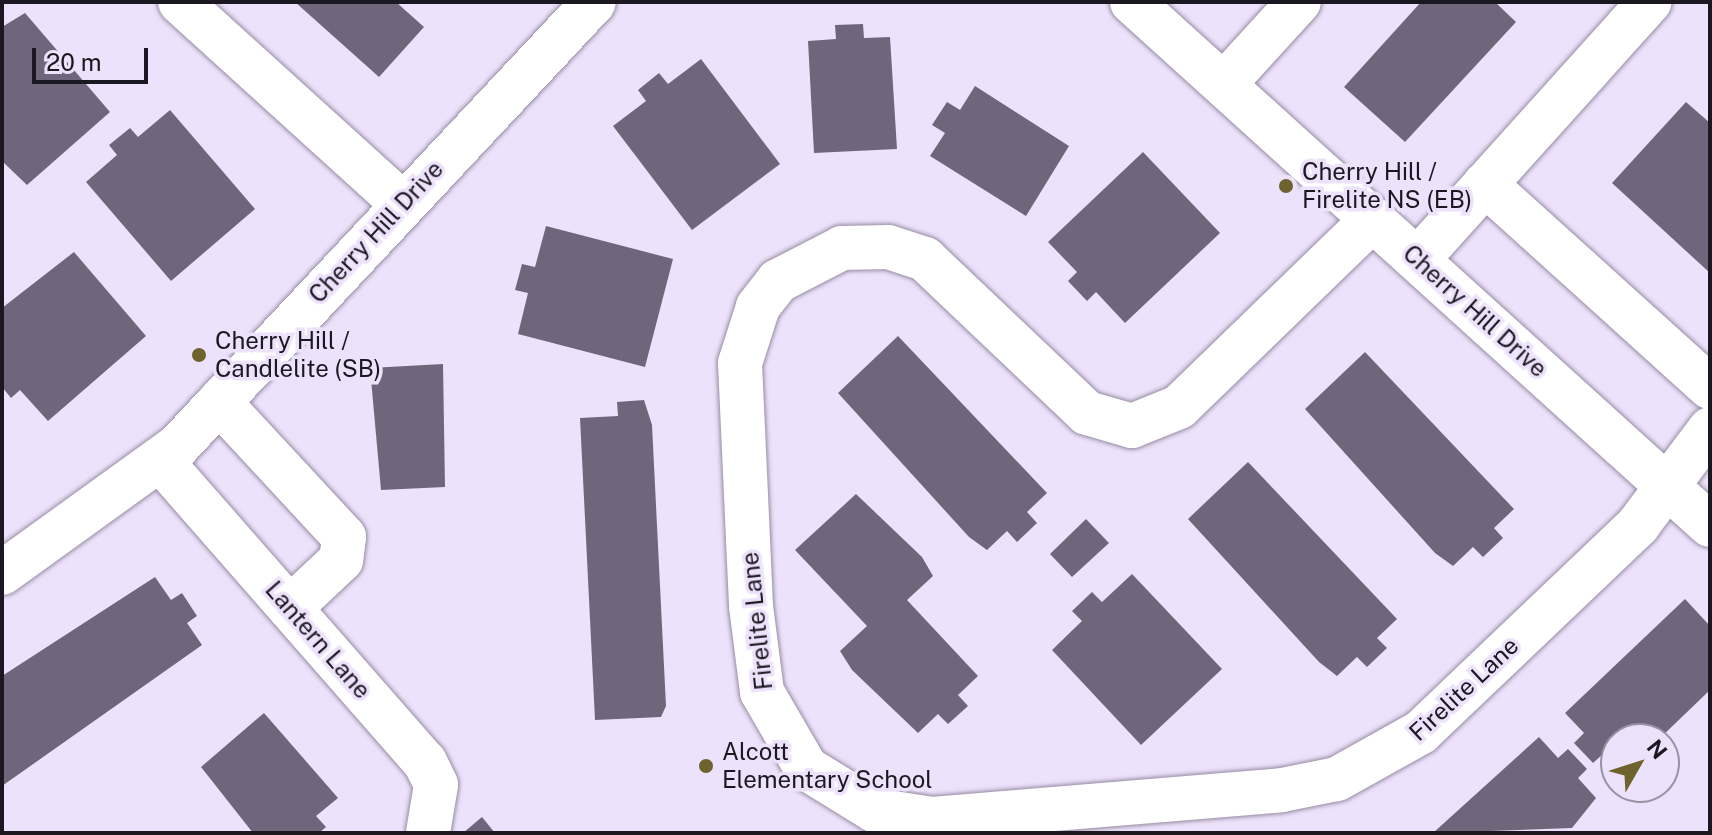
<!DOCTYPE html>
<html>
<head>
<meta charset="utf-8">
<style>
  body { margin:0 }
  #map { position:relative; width:1712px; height:835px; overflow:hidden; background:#ede2fb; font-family:"Public Sans",sans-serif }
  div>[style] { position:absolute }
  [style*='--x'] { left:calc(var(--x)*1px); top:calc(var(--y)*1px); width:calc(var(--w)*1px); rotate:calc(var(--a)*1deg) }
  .building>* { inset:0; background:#70667c }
  .roads { filter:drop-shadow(0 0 2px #978ca3) drop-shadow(0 0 2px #978ca3) }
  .minor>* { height:44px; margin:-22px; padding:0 22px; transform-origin:22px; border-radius:22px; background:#fff }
  .dots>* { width:22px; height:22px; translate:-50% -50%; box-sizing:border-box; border:4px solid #ede2fb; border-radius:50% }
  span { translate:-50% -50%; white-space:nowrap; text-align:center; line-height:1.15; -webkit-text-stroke:7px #ede2fb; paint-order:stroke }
  .poi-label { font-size:24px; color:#1c1821 }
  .left { translate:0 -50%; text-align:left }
  .street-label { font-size:24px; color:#1c1821 }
  .frame { position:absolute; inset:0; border:4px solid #1c1821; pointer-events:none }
  .north { position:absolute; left:1600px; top:723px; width:80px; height:80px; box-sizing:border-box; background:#ede2fb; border:2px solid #9991a4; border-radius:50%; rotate:51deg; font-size:22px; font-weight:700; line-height:32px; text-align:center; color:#1c1821 }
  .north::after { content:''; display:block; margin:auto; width:28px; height:36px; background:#6e622f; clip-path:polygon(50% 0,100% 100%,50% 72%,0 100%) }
  .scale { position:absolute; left:32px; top:48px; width:116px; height:36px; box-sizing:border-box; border:4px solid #1c1821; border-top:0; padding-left:10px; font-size:24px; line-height:28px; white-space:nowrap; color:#1c1821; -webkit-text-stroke:6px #ede2fb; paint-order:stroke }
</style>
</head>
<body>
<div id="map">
  <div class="building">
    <i style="clip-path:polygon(295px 2px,396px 2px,424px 27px,379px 77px)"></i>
    <i style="clip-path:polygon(1421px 2px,1495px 2px,1516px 22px,1405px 142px,1344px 87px)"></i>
    <i style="clip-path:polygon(25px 13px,110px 112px,27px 185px,2px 161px,2px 27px)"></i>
    <i style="clip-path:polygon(863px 24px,864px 38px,890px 37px,897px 149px,814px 153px,808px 41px,836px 39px,835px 25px)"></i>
    <i style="clip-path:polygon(701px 59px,780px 164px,692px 230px,613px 126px,646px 101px,638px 90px,659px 73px,668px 84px)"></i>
    <i style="clip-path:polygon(975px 86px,1069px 146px,1026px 216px,930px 156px,945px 133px,932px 125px,947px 102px,960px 110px)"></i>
    <i style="clip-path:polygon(1686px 102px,1710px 123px,1710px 273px,1612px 183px)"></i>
    <i style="clip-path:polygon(170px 110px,255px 209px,171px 281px,86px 182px,117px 155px,109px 145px,130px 128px,138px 137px)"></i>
    <i style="clip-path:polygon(1143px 152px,1220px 233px,1125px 323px,1096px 292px,1087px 301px,1068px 281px,1077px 272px,1048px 242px)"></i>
    <i style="clip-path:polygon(546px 226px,673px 259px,645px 367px,518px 334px,528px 293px,515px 290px,522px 264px,535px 267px)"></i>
    <i style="clip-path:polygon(74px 252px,146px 336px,48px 421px,20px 390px,11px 398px,2px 387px,2px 308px)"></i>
    <i style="clip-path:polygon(898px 336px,1047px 493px,1027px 512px,1037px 523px,1017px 542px,1007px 531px,987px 550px,969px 537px,838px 393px)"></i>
    <i style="clip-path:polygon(1365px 352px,1514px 509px,1494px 528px,1503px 538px,1483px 557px,1473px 547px,1453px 566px,1435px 553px,1305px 409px)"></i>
    <i style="clip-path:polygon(443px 364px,445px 487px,381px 490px,370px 368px)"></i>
    <i style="clip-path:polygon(644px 400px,652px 425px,666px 706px,661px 717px,595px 720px,580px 418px,618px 416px,617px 402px)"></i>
    <i style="clip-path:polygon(1248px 462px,1397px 619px,1377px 638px,1387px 648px,1367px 667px,1357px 657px,1337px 676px,1319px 662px,1188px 519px)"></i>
    <i style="clip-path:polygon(856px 494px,922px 557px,933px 576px,907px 600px,978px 676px,958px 695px,968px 706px,948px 724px,938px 714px,918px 733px,852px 670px,840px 651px,867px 626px,795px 550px)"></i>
    <i style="clip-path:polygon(1086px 519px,1109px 543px,1072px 577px,1050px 554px)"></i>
    <i style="clip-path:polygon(1132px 574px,1222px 669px,1141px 745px,1052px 650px,1082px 621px,1072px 611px,1092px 592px,1102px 602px)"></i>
    <i style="clip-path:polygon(155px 577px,171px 600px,182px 593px,197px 616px,187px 623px,202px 645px,2px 786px,2px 676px)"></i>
    <i style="clip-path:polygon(1685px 599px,1710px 626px,1710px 690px,1659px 739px,1616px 739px,1616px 767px,1603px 754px,1593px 763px,1574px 743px,1584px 733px,1565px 713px)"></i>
    <i style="clip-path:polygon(264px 713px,338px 798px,316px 816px,326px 827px,319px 833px,253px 833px,201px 767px)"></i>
    <i style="clip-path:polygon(1539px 737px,1558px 758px,1568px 749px,1587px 769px,1578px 778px,1596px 798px,1572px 828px,1433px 833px)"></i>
    <i style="clip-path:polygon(482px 817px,495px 833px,463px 833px)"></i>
  </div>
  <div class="roads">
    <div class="minor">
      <i style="--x:180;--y:2;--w:299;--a:42.2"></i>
      <i style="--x:1132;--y:2;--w:779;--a:42.14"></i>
      <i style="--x:1224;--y:84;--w:111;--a:-47.6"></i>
      <i style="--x:1485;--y:184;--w:303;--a:42.1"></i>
      <i style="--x:1373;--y:219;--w:270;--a:135.9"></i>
      <i style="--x:1179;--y:407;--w:51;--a:158"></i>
      <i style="--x:1132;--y:426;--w:47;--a:-163.9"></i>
      <i style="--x:1087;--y:413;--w:224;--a:-136.5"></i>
      <i style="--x:925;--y:259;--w:39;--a:-162"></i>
      <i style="--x:888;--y:247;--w:46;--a:178.8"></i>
      <i style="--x:842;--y:248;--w:72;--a:152.7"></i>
      <i style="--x:778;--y:281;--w:33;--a:128"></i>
      <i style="--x:758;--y:307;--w:59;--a:107.8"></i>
      <i style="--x:740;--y:363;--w:243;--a:87.4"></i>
      <i style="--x:751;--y:606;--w:87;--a:82.7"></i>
      <i style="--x:762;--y:692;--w:88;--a:59.9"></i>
      <i style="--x:806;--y:768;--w:80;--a:31.7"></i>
      <i style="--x:874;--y:810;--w:59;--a:8.8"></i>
      <i style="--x:932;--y:819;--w:351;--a:-4.7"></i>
      <i style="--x:1282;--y:790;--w:56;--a:-11.3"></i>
      <i style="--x:1337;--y:779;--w:96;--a:-29.2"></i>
      <i style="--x:1421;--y:732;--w:300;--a:-43.6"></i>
      <i style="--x:1638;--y:525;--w:120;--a:-53.1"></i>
      <i style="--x:1418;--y:259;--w:346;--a:-48"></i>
      <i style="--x:219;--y:402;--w:184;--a:47.2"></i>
      <i style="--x:344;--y:537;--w:23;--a:97"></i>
      <i style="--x:341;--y:560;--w:70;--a:136.7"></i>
      <i style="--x:162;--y:462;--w:399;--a:48.8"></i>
      <i style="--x:425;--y:762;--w:25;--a:64"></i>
      <i style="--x:436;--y:785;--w:49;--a:99.5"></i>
      <i style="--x:2;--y:573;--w:217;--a:-35.8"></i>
      <i style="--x:178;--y:446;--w:608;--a:-46.86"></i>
    </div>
  </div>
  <div class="dots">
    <i style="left:1286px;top:186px;background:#6e622f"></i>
    <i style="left:199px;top:355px;background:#6e622f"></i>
    <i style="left:706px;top:766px;background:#6e622f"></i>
  </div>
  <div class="poi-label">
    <span class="left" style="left:1302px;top:186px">Cherry Hill /<br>Firelite NS (EB)</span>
    <span class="left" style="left:215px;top:355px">Cherry Hill /<br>Candlelite (SB)</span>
    <span class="left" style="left:722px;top:766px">Alcott<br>Elementary School</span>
  </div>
  <div class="street-label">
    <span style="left:376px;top:232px;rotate:-47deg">Cherry Hill Drive</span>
    <span style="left:1475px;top:311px;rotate:42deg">Cherry Hill Drive</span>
    <span style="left:757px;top:621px;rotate:-96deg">Firelite Lane</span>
    <span style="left:318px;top:640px;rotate:49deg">Lantern Lane</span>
    <span style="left:1464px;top:689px;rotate:-43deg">Firelite Lane</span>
  </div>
  <div class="frame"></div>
  <div class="north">N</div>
  <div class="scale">20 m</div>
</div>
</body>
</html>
